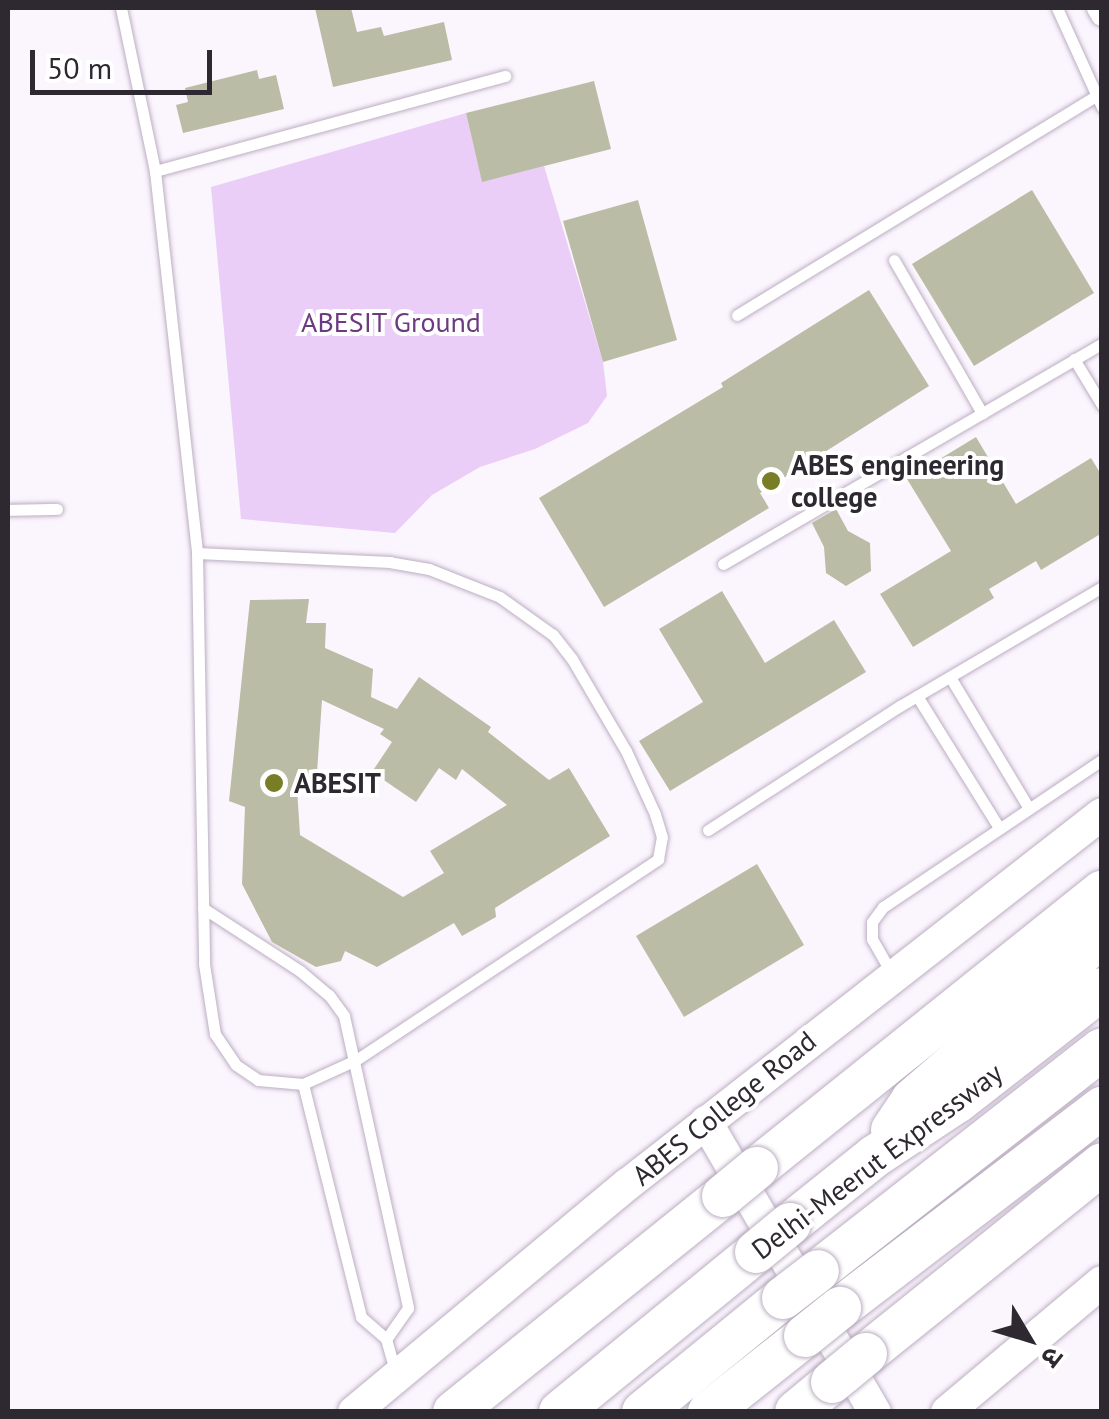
<!DOCTYPE html>
<html>
<head>
<meta charset="utf-8">
<style>
  body { margin:0 }
  #map { position:relative; width:1109px; height:1419px; overflow:hidden; background:#fbf5fe; font-family:"PT Sans","Noto Sans Devanagari",sans-serif }
  div>[style] { position:absolute }
  [style*='--x'] { left:calc(var(--x)*1px); top:calc(var(--y)*1px); width:calc(var(--w)*1px); rotate:calc(var(--a)*1deg) }
  .green>* { inset:0; background:#eacef8 }
  .building>* { inset:0; background:#babca5 }
  .roads { filter:drop-shadow(0 0 2px #bcaec2) drop-shadow(0 0 2px #bcaec2) }
  .lane>* { height:11px; margin:-5.5px; padding:0 5.5px; transform-origin:5.5px; border-radius:5.5px; background:#fff }
  .street>* { height:22px; margin:-11px; padding:0 11px; transform-origin:11px; border-radius:11px; background:#fff }
  .secondary>* { height:32px; margin:-16px; padding:0 16px; transform-origin:16px; border-radius:16px; background:#fff }
  .highway>* { height:42px; margin:-21px; padding:0 21px; transform-origin:21px; border-radius:21px; background:#fff }
  .bridges { filter:drop-shadow(0 0 2px #bcaec2) drop-shadow(0 0 2px #bcaec2) }
  .highway-bridge>* { height:42px; margin:-21px; padding:0 21px; transform-origin:21px; border-radius:21px; background:#fff }
  .dots>* { width:28px; height:28px; translate:-50% -50%; box-sizing:border-box; border:5px solid #fff; border-radius:50% }
  span { translate:-50% -50%; white-space:nowrap; text-align:center; line-height:1.15; -webkit-text-stroke:8px #fff; paint-order:stroke }
  .park-label { font-size:28px; color:#6c3a81 }
  .poi-label { font-size:28px; color:#2e2931; font-weight:700 }
  .left { translate:0 -50%; text-align:left }
  .street-label { font-size:28px; color:#2e2931 }
  .frame { position:absolute; inset:0; border:10px solid #2e2931; pointer-events:none }
  .north { position:absolute; left:979px; top:1289px; width:100px; height:100px; -webkit-text-stroke:8px #fff; paint-order:stroke; rotate:128deg; font-size:28px; font-weight:700; line-height:40px; text-align:center; color:#2e2931 }
  .north::after { content:''; display:block; margin:auto; width:35px; height:45px; background:#2e2931; clip-path:polygon(50% 0,100% 100%,50% 72%,0 100%) }
  .scale { position:absolute; left:30px; top:50px; width:182px; height:45px; box-sizing:border-box; border:5px solid #2e2931; border-top:0; padding-left:12px; font-size:30px; line-height:35px; white-space:nowrap; color:#2e2931; -webkit-text-stroke:8px #fff; paint-order:stroke }
</style>
</head>
<body>
<div id="map">
  <div class="green">
    <i style="clip-path:polygon(466px 113px,482px 181px,544px 166px,603px 362px,607px 396px,588px 423px,535px 449px,480px 467px,432px 495px,395px 533px,241px 519px,211px 187px)"></i>
  </div>
  <div class="building">
    <i style="clip-path:polygon(315px 8px,351px 8px,357px 32px,381px 27px,384px 36px,444px 22px,452px 60px,333px 87px)"></i>
    <i style="clip-path:polygon(257px 70px,259px 79px,276px 75px,284px 109px,183px 133px,176px 105px,188px 102px,185px 88px)"></i>
    <i style="clip-path:polygon(594px 81px,611px 149px,482px 182px,466px 113px)"></i>
    <i style="clip-path:polygon(1032px 190px,1094px 293px,974px 366px,912px 264px)"></i>
    <i style="clip-path:polygon(638px 200px,677px 340px,603px 362px,563px 221px)"></i>
    <i style="clip-path:polygon(869px 290px,929px 386px,760px 493px,769px 508px,604px 607px,539px 498px,723px 387px,721px 383px)"></i>
    <i style="clip-path:polygon(976px 437px,1016px 504px,1091px 458px,1102px 476px,1102px 533px,1041px 570px,1036px 561px,989px 589px,994px 598px,913px 647px,880px 594px,951px 551px,907px 479px)"></i>
    <i style="clip-path:polygon(836px 509px,848px 531px,870px 543px,871px 571px,846px 586px,826px 573px,824px 547px,812px 523px)"></i>
    <i style="clip-path:polygon(722px 591px,765px 663px,834px 620px,866px 672px,670px 791px,639px 741px,703px 702px,659px 629px)"></i>
    <i style="clip-path:polygon(evenodd,309px 599px,306px 623px,326px 623px,325px 648px,373px 669px,371px 697px,397px 709px,419px 677px,491px 727px,488px 732px,549px 780px,569px 768px,610px 836px,495px 908px,496px 917px,462px 936px,454px 923px,377px 967px,345px 951px,341px 961px,316px 967px,272px 942px,242px 884px,245px 807px,229px 801px,250px 600px,309px 599px,322px 700px,384px 729px,380px 734px,392px 742px,372px 772px,416px 802px,439px 768px,456px 780px,462px 769px,507px 805px,430px 851px,444px 873px,403px 897px,300px 835px,297px 788px,316px 787px,322px 700px)"></i>
    <i style="clip-path:polygon(757px 864px,804px 945px,684px 1017px,636px 936px)"></i>
  </div>
  <div class="roads">
    <div class="lane">
      <i style="--x:121;--y:8;--w:167;--a:78.2"></i>
      <i style="--x:155;--y:171;--w:384;--a:83.7"></i>
      <i style="--x:197;--y:553;--w:411;--a:89"></i>
      <i style="--x:204;--y:964;--w:71;--a:81.1"></i>
      <i style="--x:215;--y:1034;--w:37;--a:56"></i>
      <i style="--x:236;--y:1065;--w:27;--a:34"></i>
      <i style="--x:258;--y:1080;--w:45;--a:5.1"></i>
      <i style="--x:303;--y:1084;--w:58;--a:-24.4"></i>
      <i style="--x:356;--y:1060;--w:363;--a:-33.6"></i>
      <i style="--x:658;--y:859;--w:22;--a:-80"></i>
      <i style="--x:662;--y:837;--w:24;--a:-107"></i>
      <i style="--x:655;--y:814;--w:69;--a:-114.7"></i>
      <i style="--x:626;--y:751;--w:107;--a:-120.4"></i>
      <i style="--x:572;--y:659;--w:31;--a:-128"></i>
      <i style="--x:553;--y:635;--w:65;--a:-144.4"></i>
      <i style="--x:500;--y:597;--w:76;--a:-158.5"></i>
      <i style="--x:429;--y:569;--w:40;--a:-170"></i>
      <i style="--x:390;--y:562;--w:193;--a:-177.3"></i>
      <i style="--x:1057;--y:8;--w:109;--a:65.6"></i>
      <i style="--x:155;--y:171;--w:363;--a:-15.2"></i>
      <i style="--x:894;--y:260;--w:177;--a:60.1"></i>
      <i style="--x:737;--y:315;--w:422;--a:-31.4"></i>
      <i style="--x:1074;--y:359;--w:54;--a:58.7"></i>
      <i style="--x:8;--y:510;--w:49;--a:-1.2"></i>
      <i style="--x:723;--y:564;--w:439;--a:-30.2"></i>
      <i style="--x:950;--y:677;--w:152;--a:59"></i>
      <i style="--x:917;--y:696;--w:153;--a:58.1"></i>
      <i style="--x:708;--y:830;--w:229;--a:-32.9"></i>
      <i style="--x:900;--y:706;--w:234;--a:-30.5"></i>
      <i style="--x:203;--y:908;--w:116;--a:33"></i>
      <i style="--x:300;--y:971;--w:38;--a:40"></i>
      <i style="--x:329;--y:995;--w:26;--a:54"></i>
      <i style="--x:344;--y:1016;--w:299;--a:77.6"></i>
      <i style="--x:408;--y:1308;--w:38;--a:125"></i>
      <i style="--x:892;--y:974;--w:40;--a:-119.7"></i>
      <i style="--x:872;--y:939;--w:17;--a:-90"></i>
      <i style="--x:872;--y:922;--w:19;--a:-54"></i>
      <i style="--x:883;--y:907;--w:264;--a:-33.9"></i>
      <i style="--x:303;--y:1084;--w:240;--a:76"></i>
      <i style="--x:361;--y:1317;--w:33;--a:41"></i>
      <i style="--x:386;--y:1339;--w:32;--a:74"></i>
    </div>
    <div class="street">
      <i style="--x:1098;--y:8;--w:8;--a:60"></i>
    </div>
    <div class="secondary">
      <i style="--x:706;--y:1122;--w:336;--a:59.8"></i>
      <i style="--x:354;--y:1412;--w:356;--a:-39.8"></i>
      <i style="--x:628;--y:1184;--w:601;--a:-37.98"></i>
      <i style="--x:947;--y:1412;--w:202;--a:-40"></i>
    </div>
    <div class="highway">
      <i style="--x:892;--y:1130;--w:36;--a:-56"></i>
      <i style="--x:912;--y:1100;--w:251;--a:-40.8"></i>
      <i style="--x:757;--y:1168;--w:442;--a:-38.7"></i>
      <i style="--x:790;--y:1224;--w:109;--a:-38.7"></i>
      <i style="--x:875;--y:1156;--w:98;--a:-33.4"></i>
      <i style="--x:957;--y:1102;--w:184;--a:-37.9"></i>
      <i style="--x:818;--y:1271;--w:360;--a:-38"></i>
      <i style="--x:840;--y:1308;--w:330;--a:-37.4"></i>
      <i style="--x:866;--y:1354;--w:303;--a:-38.8"></i>
      <i style="--x:454;--y:1412;--w:345;--a:-38.8"></i>
      <i style="--x:560;--y:1412;--w:253;--a:-39.2"></i>
      <i style="--x:643;--y:1412;--w:181;--a:-39.2"></i>
      <i style="--x:709;--y:1412;--w:122;--a:-38.4"></i>
      <i style="--x:796;--y:1412;--w:47;--a:-39.8"></i>
    </div>
  </div>
  <div class="bridges">
    <div class="highway-bridge">
      <i style="--x:723;--y:1196;--w:44;--a:-39.5"></i>
      <i style="--x:756;--y:1252;--w:44;--a:-39.5"></i>
      <i style="--x:783;--y:1298;--w:44;--a:-37.6"></i>
      <i style="--x:805;--y:1336;--w:45;--a:-38.7"></i>
      <i style="--x:832;--y:1382;--w:44;--a:-39.5"></i>
    </div>
  </div>
  <div class="dots">
    <i style="left:771px;top:481px;background:#787d26"></i>
    <i style="left:274px;top:783px;background:#787d26"></i>
  </div>
  <div class="park-label">
    <span style="left:391px;top:322px">ABESIT Ground</span>
  </div>
  <div class="poi-label">
    <span class="left" style="left:791px;top:481px">ABES engineering<br>college</span>
    <span class="left" style="left:294px;top:783px">ABESIT</span>
  </div>
  <div class="street-label">
    <span style="left:724px;top:1108px;rotate:-39deg">ABES College Road</span>
    <span style="left:877px;top:1161px;rotate:-37deg">Delhi-Meerut Expressway</span>
  </div>
  <div class="frame"></div>
  <div class="north">उ</div>
  <div class="scale">50 m</div>
</div>
</body>
</html>
